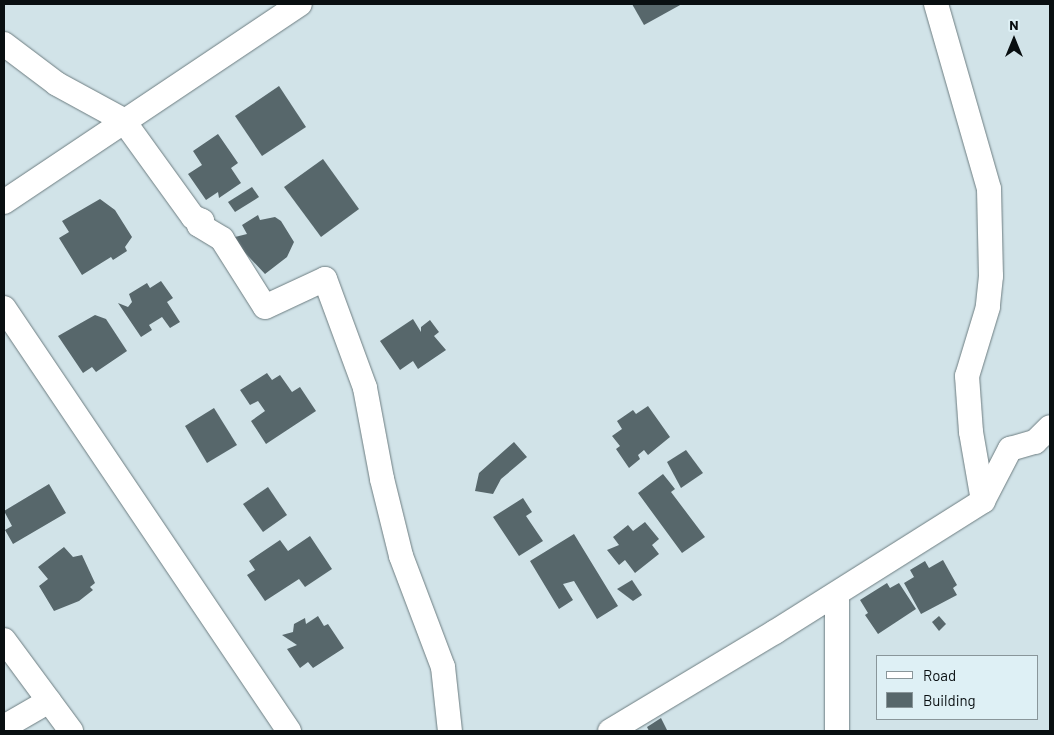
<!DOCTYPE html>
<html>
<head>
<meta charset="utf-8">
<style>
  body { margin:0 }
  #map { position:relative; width:1054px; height:735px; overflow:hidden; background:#d1e3e8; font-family:Barlow,sans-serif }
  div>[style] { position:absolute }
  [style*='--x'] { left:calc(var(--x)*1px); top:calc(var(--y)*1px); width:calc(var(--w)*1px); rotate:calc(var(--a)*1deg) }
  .building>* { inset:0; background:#57676b }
  .roads { filter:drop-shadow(0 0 1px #6d7d81) drop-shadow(0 0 1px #6d7d81) }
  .minor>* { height:24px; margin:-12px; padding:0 12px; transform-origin:12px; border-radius:12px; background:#fff }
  span { translate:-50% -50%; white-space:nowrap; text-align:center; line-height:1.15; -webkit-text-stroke:4px #def0f5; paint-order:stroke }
  .frame { position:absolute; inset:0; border:5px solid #090f11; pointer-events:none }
  .legend { position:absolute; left:876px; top:655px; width:162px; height:65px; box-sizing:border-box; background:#def0f5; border:1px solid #89969a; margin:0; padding:6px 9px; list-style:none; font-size:15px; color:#090f11 }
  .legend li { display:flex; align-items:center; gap:10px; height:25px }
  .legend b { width:25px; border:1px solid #89969a }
  .north { position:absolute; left:989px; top:15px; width:50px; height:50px; -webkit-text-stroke:4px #def0f5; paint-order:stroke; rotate:0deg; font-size:14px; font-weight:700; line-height:20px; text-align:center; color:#090f11 }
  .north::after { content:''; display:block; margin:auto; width:18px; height:22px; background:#090f11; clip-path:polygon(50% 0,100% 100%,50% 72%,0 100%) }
</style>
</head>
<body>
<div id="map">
  <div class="building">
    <i style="clip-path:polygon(632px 4px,682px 4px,644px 25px)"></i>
    <i style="clip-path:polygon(279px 86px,306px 127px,262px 156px,235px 116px)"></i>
    <i style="clip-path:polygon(218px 134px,238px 163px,231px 168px,241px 183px,219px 198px,218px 192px,206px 200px,188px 174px,202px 165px,193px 151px)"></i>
    <i style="clip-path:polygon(323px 159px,359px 209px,321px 237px,284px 187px)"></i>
    <i style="clip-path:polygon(252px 187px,259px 197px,235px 212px,228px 202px)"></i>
    <i style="clip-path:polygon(100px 199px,115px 210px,132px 237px,125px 247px,127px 251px,113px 260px,111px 257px,82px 275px,59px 238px,69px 232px,62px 221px)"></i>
    <i style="clip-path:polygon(258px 215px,260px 220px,275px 217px,281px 221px,294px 242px,287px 257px,265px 274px,231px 238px,247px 234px,242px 225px)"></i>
    <i style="clip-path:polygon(161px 281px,173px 298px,167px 302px,180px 322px,170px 328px,162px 317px,149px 325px,152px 330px,141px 337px,118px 303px,128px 307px,132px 302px,129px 294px,147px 283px,150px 288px)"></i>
    <i style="clip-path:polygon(95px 315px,106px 319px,127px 351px,96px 372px,92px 367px,83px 373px,58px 336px)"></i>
    <i style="clip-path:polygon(413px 319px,421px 332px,421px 327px,430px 320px,439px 332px,434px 336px,446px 350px,418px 369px,413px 361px,400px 370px,380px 341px)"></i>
    <i style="clip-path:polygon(267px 373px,272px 380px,280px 375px,292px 392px,300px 387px,316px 411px,266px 444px,251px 421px,265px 411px,258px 401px,250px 405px,240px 390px)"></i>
    <i style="clip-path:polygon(648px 406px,670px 437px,648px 455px,644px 450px,638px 455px,640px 459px,629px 468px,616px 449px,620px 446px,612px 436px,622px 429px,617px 421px,633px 410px,636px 414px)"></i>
    <i style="clip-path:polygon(214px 408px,237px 445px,207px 463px,185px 426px)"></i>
    <i style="clip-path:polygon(514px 442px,527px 457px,501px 479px,493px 494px,475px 491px,479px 473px)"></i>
    <i style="clip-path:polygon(686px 450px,703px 473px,681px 488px,667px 462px)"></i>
    <i style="clip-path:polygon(663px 474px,675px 489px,671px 492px,705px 537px,682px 553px,638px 493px)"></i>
    <i style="clip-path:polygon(49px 484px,66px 513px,13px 544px,5px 530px,12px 526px,4px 511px)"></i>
    <i style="clip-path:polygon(268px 487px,287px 515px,263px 532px,243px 504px)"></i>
    <i style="clip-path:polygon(523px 498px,532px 512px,526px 516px,543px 541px,519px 556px,493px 517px)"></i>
    <i style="clip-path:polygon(645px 522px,659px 539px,652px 545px,659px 554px,635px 573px,625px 560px,619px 565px,607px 550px,619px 545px,613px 537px,628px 525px,633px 531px)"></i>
    <i style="clip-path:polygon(574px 534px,618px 606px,597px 619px,574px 581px,563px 584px,573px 600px,559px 609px,530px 561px)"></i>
    <i style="clip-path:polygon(310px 536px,332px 569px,305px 587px,299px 579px,265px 601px,247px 575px,255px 570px,249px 561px,280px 540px,288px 551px)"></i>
    <i style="clip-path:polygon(64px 547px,73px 557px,82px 555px,95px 583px,90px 587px,93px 590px,79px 601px,54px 611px,39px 586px,48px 579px,38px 567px)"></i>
    <i style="clip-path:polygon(943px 560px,957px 585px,953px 588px,957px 595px,921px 614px,904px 583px,914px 577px,910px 570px,925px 561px,929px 568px)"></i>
    <i style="clip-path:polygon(632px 580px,642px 595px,633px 601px,617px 589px)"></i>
    <i style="clip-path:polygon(887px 583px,890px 588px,899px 583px,916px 609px,878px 634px,865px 615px,868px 613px,860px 600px)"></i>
    <i style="clip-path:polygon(318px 616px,324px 626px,328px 624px,344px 648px,313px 668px,308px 662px,300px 668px,287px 649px,297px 645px,282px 635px,293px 632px,294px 624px,305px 618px,306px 624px)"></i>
    <i style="clip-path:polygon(939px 616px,946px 624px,939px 631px,932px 622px)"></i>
    <i style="clip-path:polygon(661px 718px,667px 730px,649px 731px,647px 727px)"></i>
  </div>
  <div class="roads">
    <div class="minor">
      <i style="--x:936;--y:4;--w:192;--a:74"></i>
      <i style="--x:989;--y:189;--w:87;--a:88.7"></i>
      <i style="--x:991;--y:276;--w:31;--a:96"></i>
      <i style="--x:988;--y:307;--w:72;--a:106.9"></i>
      <i style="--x:967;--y:376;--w:56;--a:85.9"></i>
      <i style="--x:971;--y:432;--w:70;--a:80.1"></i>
      <i style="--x:4;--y:44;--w:66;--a:37"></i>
      <i style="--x:57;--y:84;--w:75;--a:28.6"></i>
      <i style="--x:123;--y:120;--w:120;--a:54.2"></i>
      <i style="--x:193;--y:217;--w:10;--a:24"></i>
      <i style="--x:202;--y:221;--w:5;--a:127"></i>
      <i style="--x:199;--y:225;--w:27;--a:31"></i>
      <i style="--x:222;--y:239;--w:80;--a:57.7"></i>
      <i style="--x:265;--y:307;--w:66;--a:-25"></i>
      <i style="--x:325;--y:279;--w:116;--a:69.8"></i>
      <i style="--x:365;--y:388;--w:93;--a:79.4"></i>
      <i style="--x:382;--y:479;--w:79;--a:76.1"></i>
      <i style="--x:401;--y:556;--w:119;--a:69.3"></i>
      <i style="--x:443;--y:667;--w:64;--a:83.8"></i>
      <i style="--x:4;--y:202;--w:356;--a:-33.8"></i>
      <i style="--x:4;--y:308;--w:510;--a:56.03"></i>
      <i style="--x:837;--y:594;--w:137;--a:90"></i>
      <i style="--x:4;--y:640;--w:113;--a:53.6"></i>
      <i style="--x:4;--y:727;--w:52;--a:-30"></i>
      <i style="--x:610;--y:731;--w:192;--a:-31"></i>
      <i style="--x:775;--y:632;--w:246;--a:-32.2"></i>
      <i style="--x:983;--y:501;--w:59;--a:-62.6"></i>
      <i style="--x:1010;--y:449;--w:26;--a:-16"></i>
      <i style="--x:1035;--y:442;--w:21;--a:-45"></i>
    </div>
  </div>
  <div class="frame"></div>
  <ul class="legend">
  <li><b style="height:6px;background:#fff"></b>Road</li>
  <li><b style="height:14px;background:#57676b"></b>Building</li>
  </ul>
  <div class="north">N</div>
</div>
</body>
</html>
